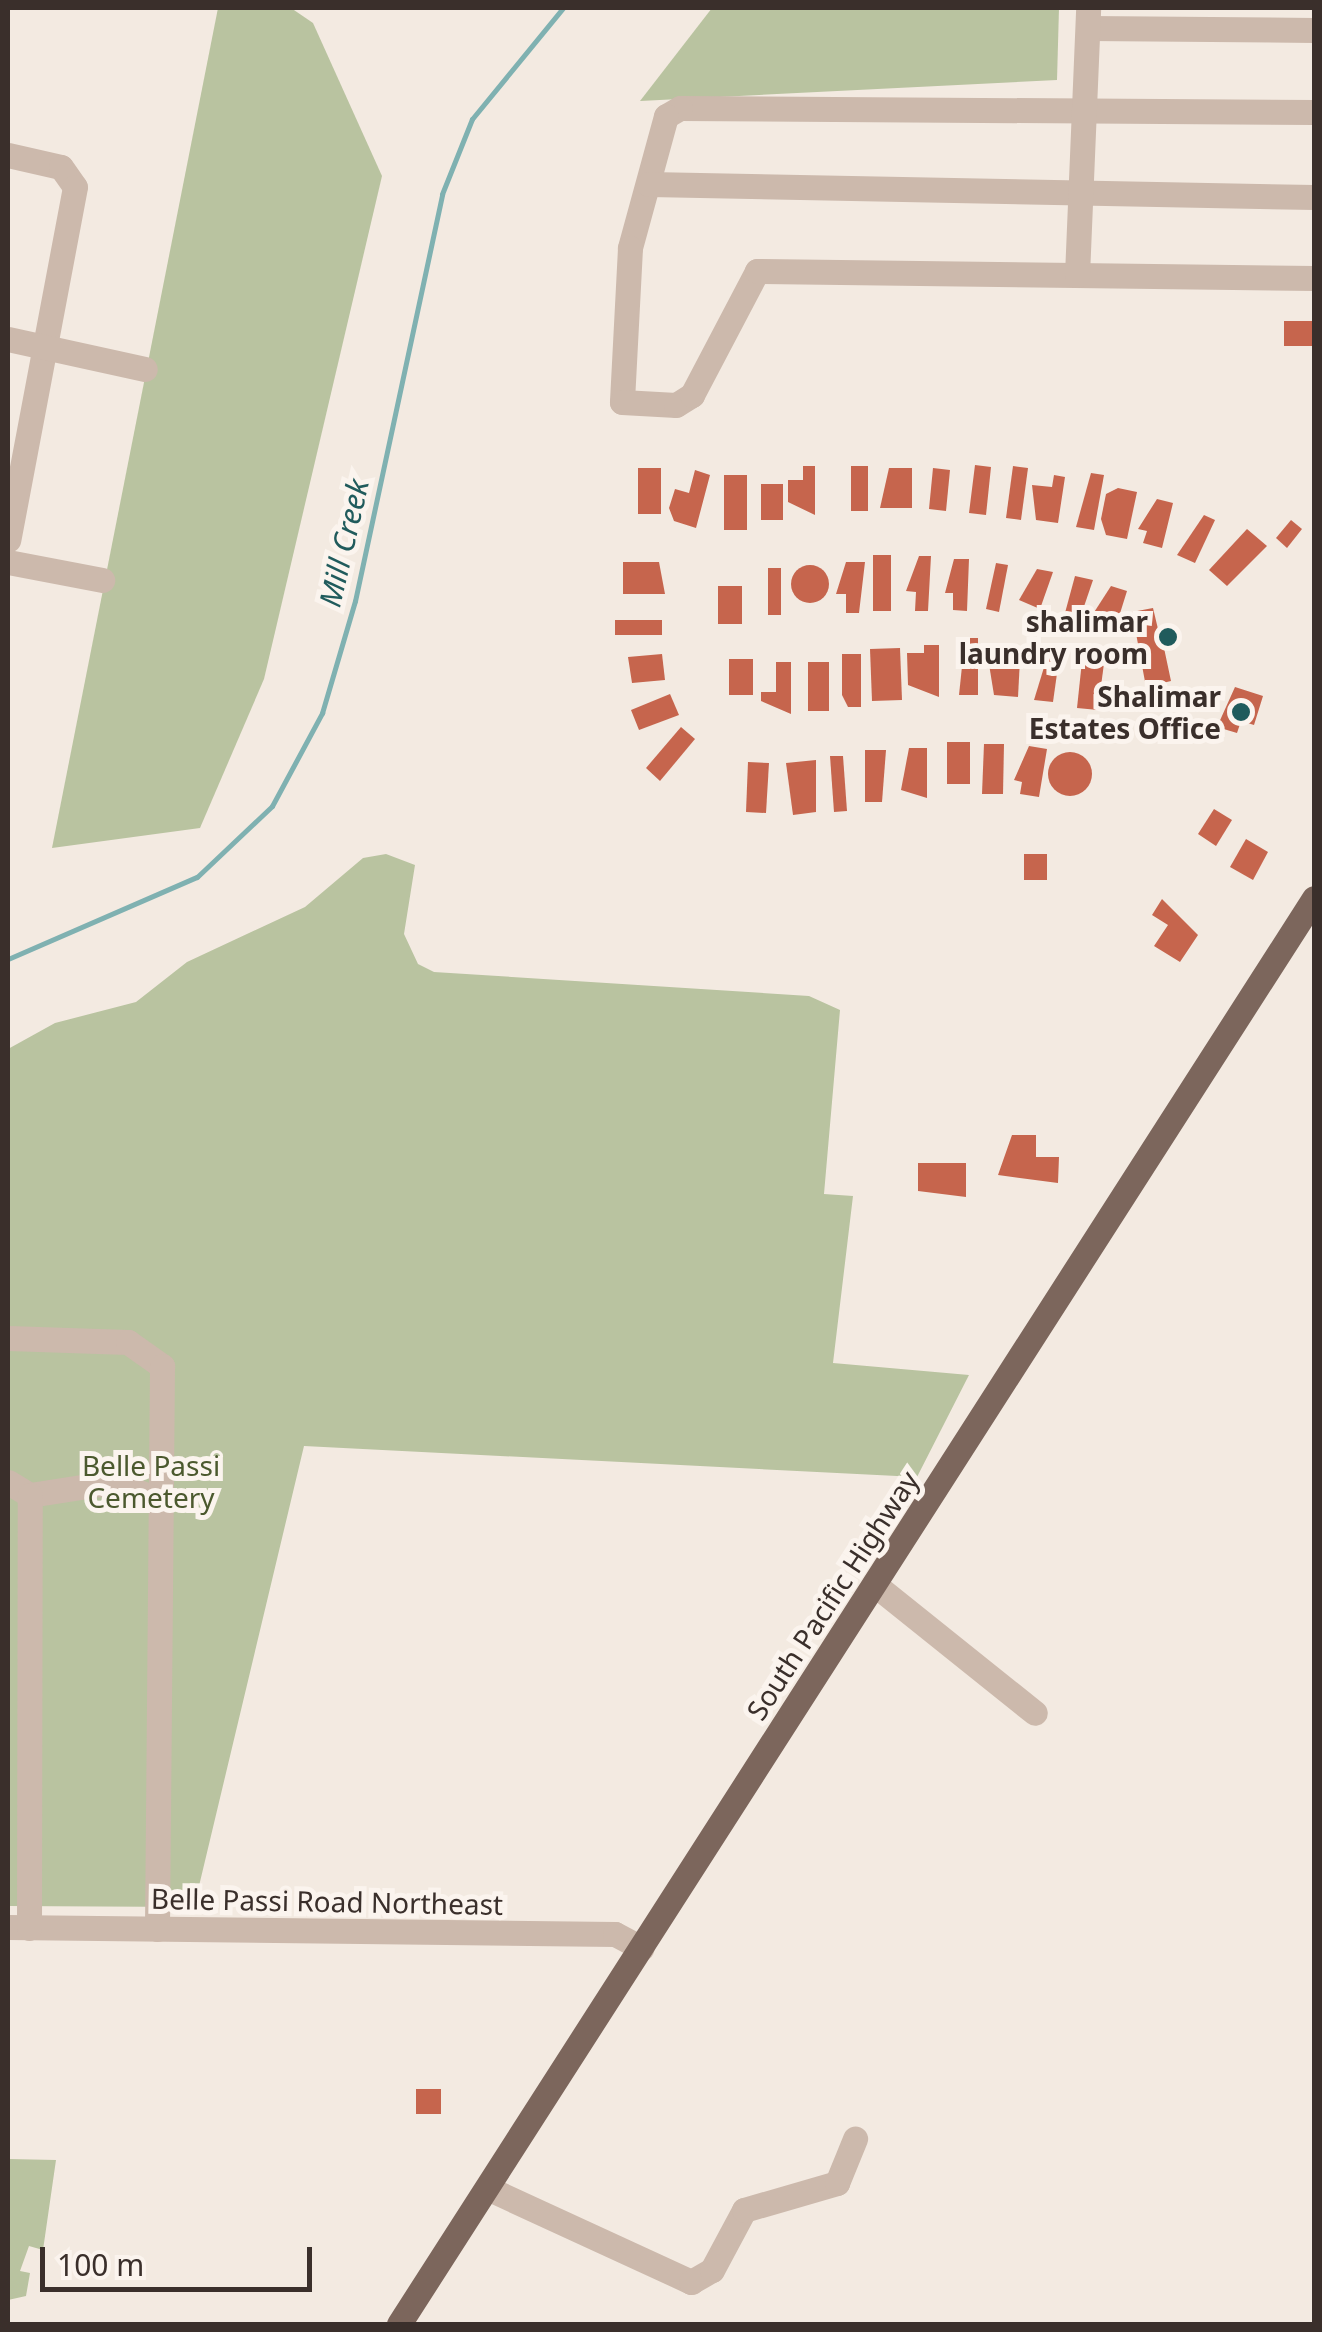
<!DOCTYPE html>
<html>
<head>
<meta charset="utf-8">
<style>
  body { margin:0 }
  #map { position:relative; width:1322px; height:2332px; overflow:hidden; background:#f3eae1; font-family:"Noto Sans",sans-serif }
  div>[style] { position:absolute }
  [style*='--x'] { left:calc(var(--x)*1px); top:calc(var(--y)*1px); width:calc(var(--w)*1px); rotate:calc(var(--a)*1deg) }
  .green>* { inset:0; background:#b9c3a0 }
  .stream>* { height:5px; margin:-2.5px; padding:0 2.5px; transform-origin:2.5px; border-radius:2.5px; background:#7fb1b1 }
  .building>* { inset:0; background:#c6654d }
  .round { border-radius:50% }
  .minor>* { height:25px; margin:-12.5px; padding:0 12.5px; transform-origin:12.5px; border-radius:12.5px; background:#ccb9ac }
  .major>* { height:25px; margin:-12.5px; padding:0 12.5px; transform-origin:12.5px; border-radius:12.5px; background:#7c665c }
  .dots>* { width:28px; height:28px; translate:-50% -50%; box-sizing:border-box; border:5px solid #fbf4ee; border-radius:50% }
  span { translate:-50% -50%; white-space:nowrap; text-align:center; line-height:1.15; -webkit-text-stroke:10px #fbf4ee; paint-order:stroke }
  .poi-label { font-size:28px; color:#3a2f2b; font-weight:700 }
  .right { translate:-100% -50%; text-align:right }
  .park-label { font-size:28px; color:#4b592e }
  .street-label { font-size:28px; color:#3a2f2b }
  .water-label { font-size:30px; color:#205b5c; font-style:italic }
  .frame { position:absolute; inset:0; border:10px solid #3a2f2b; pointer-events:none }
  .scale { position:absolute; left:40px; top:2247px; width:272px; height:45px; box-sizing:border-box; border:5px solid #3a2f2b; border-top:0; padding-left:12px; font-size:30px; line-height:35px; white-space:nowrap; color:#3a2f2b; -webkit-text-stroke:8px #fbf4ee; paint-order:stroke }
</style>
</head>
<body>
<div id="map">
  <div class="green">
    <i style="clip-path:polygon(218px 8px,291px 8px,313px 23px,382px 176px,264px 679px,200px 828px,52px 848px)"></i>
    <i style="clip-path:polygon(712px 8px,1059px 8px,1057px 80px,640px 101px)"></i>
    <i style="clip-path:polygon(386px 854px,415px 865px,404px 934px,418px 964px,434px 972px,809px 996px,840px 1010px,824px 1194px,853px 1196px,833px 1363px,969px 1375px,917px 1477px,304px 1446px,194px 1907px,8px 1906px,8px 1049px,55px 1023px,136px 1002px,187px 962px,305px 907px,363px 858px)"></i>
    <i style="clip-path:polygon(8px 2159px,56px 2160px,43px 2250px,29px 2246px,20px 2271px,30px 2273px,26px 2296px,8px 2300px)"></i>
  </div>
  <div class="stream">
    <i style="--x:8;--y:959;--w:206;--a:-23.5"></i>
    <i style="--x:197;--y:877;--w:103;--a:-43.4"></i>
    <i style="--x:272;--y:806;--w:106;--a:-61.7"></i>
    <i style="--x:322;--y:713;--w:117;--a:-73.6"></i>
    <i style="--x:355;--y:601;--w:416;--a:-77.9"></i>
    <i style="--x:442;--y:194;--w:81;--a:-68.2"></i>
    <i style="--x:472;--y:119;--w:144;--a:-50.7"></i>
  </div>
  <div class="building">
    <i style="clip-path:polygon(1284px 321px,1314px 321px,1314px 346px,1284px 346px)"></i>
    <i style="clip-path:polygon(975px 465px,991px 467px,986px 515px,969px 513px)"></i>
    <i style="clip-path:polygon(803px 466px,815px 466px,815px 515px,788px 502px,788px 480px,803px 480px)"></i>
    <i style="clip-path:polygon(851px 466px,868px 466px,868px 511px,851px 511px)"></i>
    <i style="clip-path:polygon(1013px 466px,1028px 468px,1021px 520px,1006px 518px)"></i>
    <i style="clip-path:polygon(638px 468px,661px 468px,661px 514px,638px 514px)"></i>
    <i style="clip-path:polygon(889px 468px,912px 468px,912px 508px,880px 508px)"></i>
    <i style="clip-path:polygon(933px 468px,950px 470px,946px 511px,929px 509px)"></i>
    <i style="clip-path:polygon(695px 470px,710px 475px,696px 528px,674px 521px,669px 508px,675px 489px,689px 493px)"></i>
    <i style="clip-path:polygon(1091px 473px,1104px 475px,1094px 530px,1076px 527px)"></i>
    <i style="clip-path:polygon(724px 475px,747px 475px,747px 530px,724px 530px)"></i>
    <i style="clip-path:polygon(1054px 475px,1065px 477px,1058px 523px,1036px 520px,1032px 485px,1052px 487px)"></i>
    <i style="clip-path:polygon(761px 484px,783px 484px,783px 520px,761px 520px)"></i>
    <i style="clip-path:polygon(1118px 488px,1137px 492px,1127px 539px,1106px 535px,1101px 519px,1106px 494px)"></i>
    <i style="clip-path:polygon(1157px 499px,1173px 503px,1162px 548px,1143px 543px,1147px 531px,1138px 529px)"></i>
    <i style="clip-path:polygon(1204px 515px,1215px 520px,1195px 563px,1177px 555px)"></i>
    <i style="clip-path:polygon(1291px 520px,1302px 529px,1287px 548px,1276px 538px)"></i>
    <i style="clip-path:polygon(1247px 529px,1267px 546px,1227px 586px,1209px 570px)"></i>
    <i style="clip-path:polygon(873px 555px,891px 555px,891px 611px,873px 611px)"></i>
    <i style="clip-path:polygon(919px 556px,931px 556px,928px 611px,915px 611px,916px 592px,906px 591px)"></i>
    <i style="clip-path:polygon(954px 559px,969px 559px,967px 611px,953px 610px,953px 593px,945px 593px)"></i>
    <i style="clip-path:polygon(623px 562px,659px 562px,665px 594px,623px 594px)"></i>
    <i style="clip-path:polygon(846px 562px,865px 562px,859px 613px,846px 613px,846px 594px,836px 594px)"></i>
    <i style="clip-path:polygon(996px 563px,1008px 565px,999px 612px,986px 609px)"></i>
    <i class="round" style="left:791px;top:565px;width:38px;height:38px"></i>
    <i style="clip-path:polygon(768px 568px,781px 568px,781px 615px,768px 615px)"></i>
    <i style="clip-path:polygon(1037px 569px,1053px 572px,1040px 609px,1019px 600px)"></i>
    <i style="clip-path:polygon(1075px 576px,1093px 580px,1077px 627px,1062px 624px)"></i>
    <i style="clip-path:polygon(718px 586px,742px 586px,742px 624px,718px 624px)"></i>
    <i style="clip-path:polygon(1111px 586px,1127px 591px,1113px 636px,1091px 617px)"></i>
    <i style="clip-path:polygon(1153px 608px,1158px 629px,1174px 626px,1178px 645px,1164px 648px,1171px 681px,1146px 687px,1132px 612px)"></i>
    <i style="clip-path:polygon(615px 620px,662px 620px,662px 635px,615px 635px)"></i>
    <i style="clip-path:polygon(965px 638px,978px 638px,978px 695px,959px 695px)"></i>
    <i style="clip-path:polygon(924px 645px,939px 645px,939px 697px,908px 685px,907px 653px,924px 653px)"></i>
    <i style="clip-path:polygon(900px 648px,902px 700px,872px 701px,870px 649px)"></i>
    <i style="clip-path:polygon(1049px 651px,1060px 652px,1053px 702px,1034px 700px)"></i>
    <i style="clip-path:polygon(662px 654px,665px 680px,632px 683px,628px 657px)"></i>
    <i style="clip-path:polygon(842px 654px,861px 654px,861px 707px,848px 707px,842px 695px)"></i>
    <i style="clip-path:polygon(988px 658px,1020px 659px,1018px 697px,994px 695px)"></i>
    <i style="clip-path:polygon(729px 659px,753px 659px,753px 695px,729px 695px)"></i>
    <i style="clip-path:polygon(1082px 661px,1104px 663px,1098px 710px,1077px 708px)"></i>
    <i style="clip-path:polygon(776px 662px,791px 662px,791px 714px,761px 701px,761px 692px,776px 692px)"></i>
    <i style="clip-path:polygon(808px 662px,829px 662px,829px 711px,808px 711px)"></i>
    <i style="clip-path:polygon(1235px 687px,1263px 696px,1254px 725px,1241px 721px,1237px 733px,1217px 727px)"></i>
    <i style="clip-path:polygon(670px 694px,679px 715px,639px 730px,631px 710px)"></i>
    <i style="clip-path:polygon(681px 727px,695px 739px,660px 781px,646px 768px)"></i>
    <i style="clip-path:polygon(947px 742px,970px 742px,970px 784px,947px 784px)"></i>
    <i style="clip-path:polygon(984px 744px,1004px 744px,1003px 794px,982px 794px)"></i>
    <i style="clip-path:polygon(1029px 746px,1047px 749px,1039px 797px,1020px 794px,1022px 782px,1014px 780px)"></i>
    <i style="clip-path:polygon(909px 748px,927px 748px,927px 798px,901px 790px)"></i>
    <i style="clip-path:polygon(865px 750px,886px 750px,882px 802px,865px 802px)"></i>
    <i class="round" style="left:1048px;top:752px;width:44px;height:44px"></i>
    <i style="clip-path:polygon(830px 756px,843px 756px,847px 811px,834px 812px)"></i>
    <i style="clip-path:polygon(816px 760px,816px 812px,793px 815px,786px 763px)"></i>
    <i style="clip-path:polygon(748px 762px,769px 763px,766px 813px,746px 812px)"></i>
    <i style="clip-path:polygon(1214px 809px,1232px 820px,1216px 846px,1198px 834px)"></i>
    <i style="clip-path:polygon(1246px 839px,1268px 852px,1253px 880px,1230px 867px)"></i>
    <i style="clip-path:polygon(1024px 854px,1047px 854px,1047px 880px,1024px 880px)"></i>
    <i style="clip-path:polygon(1162px 899px,1198px 935px,1180px 962px,1154px 946px,1168px 925px,1152px 915px)"></i>
    <i style="clip-path:polygon(1012px 1135px,1036px 1135px,1036px 1157px,1059px 1157px,1058px 1183px,998px 1175px)"></i>
    <i style="clip-path:polygon(918px 1163px,966px 1163px,966px 1197px,918px 1191px)"></i>
    <i style="clip-path:polygon(416px 2089px,441px 2089px,441px 2114px,416px 2114px)"></i>
  </div>
  <div class="minor">
    <i style="--x:1088;--y:28;--w:226;--a:0.5"></i>
    <i style="--x:1314;--y:112;--w:634;--a:-179.64"></i>
    <i style="--x:680;--y:108;--w:16;--a:150"></i>
    <i style="--x:666;--y:116;--w:137;--a:105.3"></i>
    <i style="--x:630;--y:248;--w:154;--a:93"></i>
    <i style="--x:622;--y:402;--w:54;--a:3.2"></i>
    <i style="--x:676;--y:405;--w:19;--a:-32"></i>
    <i style="--x:692;--y:395;--w:140;--a:-62.3"></i>
    <i style="--x:757;--y:271;--w:557;--a:0.72"></i>
    <i style="--x:8;--y:155;--w:54;--a:12.8"></i>
    <i style="--x:61;--y:167;--w:24;--a:55"></i>
    <i style="--x:75;--y:187;--w:359;--a:100.7"></i>
    <i style="--x:649;--y:184;--w:665;--a:1.12"></i>
    <i style="--x:1077;--y:275;--w:267;--a:-87.6"></i>
    <i style="--x:8;--y:339;--w:140;--a:12.4"></i>
    <i style="--x:8;--y:562;--w:96;--a:10.8"></i>
    <i style="--x:8;--y:1338;--w:120;--a:1.9"></i>
    <i style="--x:128;--y:1342;--w:42;--a:35.2"></i>
    <i style="--x:162;--y:1366;--w:563;--a:90.51"></i>
    <i style="--x:8;--y:1482;--w:26;--a:31"></i>
    <i style="--x:30;--y:1495;--w:84;--a:-8.9"></i>
    <i style="--x:113;--y:1482;--w:47;--a:21.1"></i>
    <i style="--x:874;--y:1584;--w:206;--a:38.7"></i>
    <i style="--x:8;--y:1927;--w:607;--a:0.66"></i>
    <i style="--x:615;--y:1934;--w:30;--a:28"></i>
    <i style="--x:29;--y:1928;--w:433;--a:-89.9"></i>
    <i style="--x:487;--y:2188;--w:225;--a:24.7"></i>
    <i style="--x:691;--y:2282;--w:24;--a:-30"></i>
    <i style="--x:712;--y:2270;--w:68;--a:-61.9"></i>
    <i style="--x:744;--y:2210;--w:97;--a:-16.2"></i>
    <i style="--x:837;--y:2183;--w:48;--a:-67.8"></i>
  </div>
  <div class="major">
    <i style="--x:399;--y:2324;--w:1694;--a:-57.31"></i>
  </div>
  <div class="dots">
    <i style="left:1168px;top:637px;background:#205b5c"></i>
    <i style="left:1241px;top:712px;background:#205b5c"></i>
  </div>
  <div class="poi-label">
    <span class="right" style="left:1148px;top:637px">shalimar<br>laundry room</span>
    <span class="right" style="left:1221px;top:712px">Shalimar<br>Estates Office</span>
  </div>
  <div class="park-label">
    <span style="left:151px;top:1481px">Belle Passi<br>Cemetery</span>
  </div>
  <div class="street-label">
    <span style="left:832px;top:1595px;rotate:-57deg">South Pacific Highway</span>
    <span style="left:327px;top:1901px;rotate:1deg">Belle Passi Road Northeast</span>
  </div>
  <div class="water-label">
    <span style="left:344px;top:543px;rotate:-77deg">Mill Creek</span>
  </div>
  <div class="frame"></div>
  <div class="scale">100 m</div>
</div>
</body>
</html>
